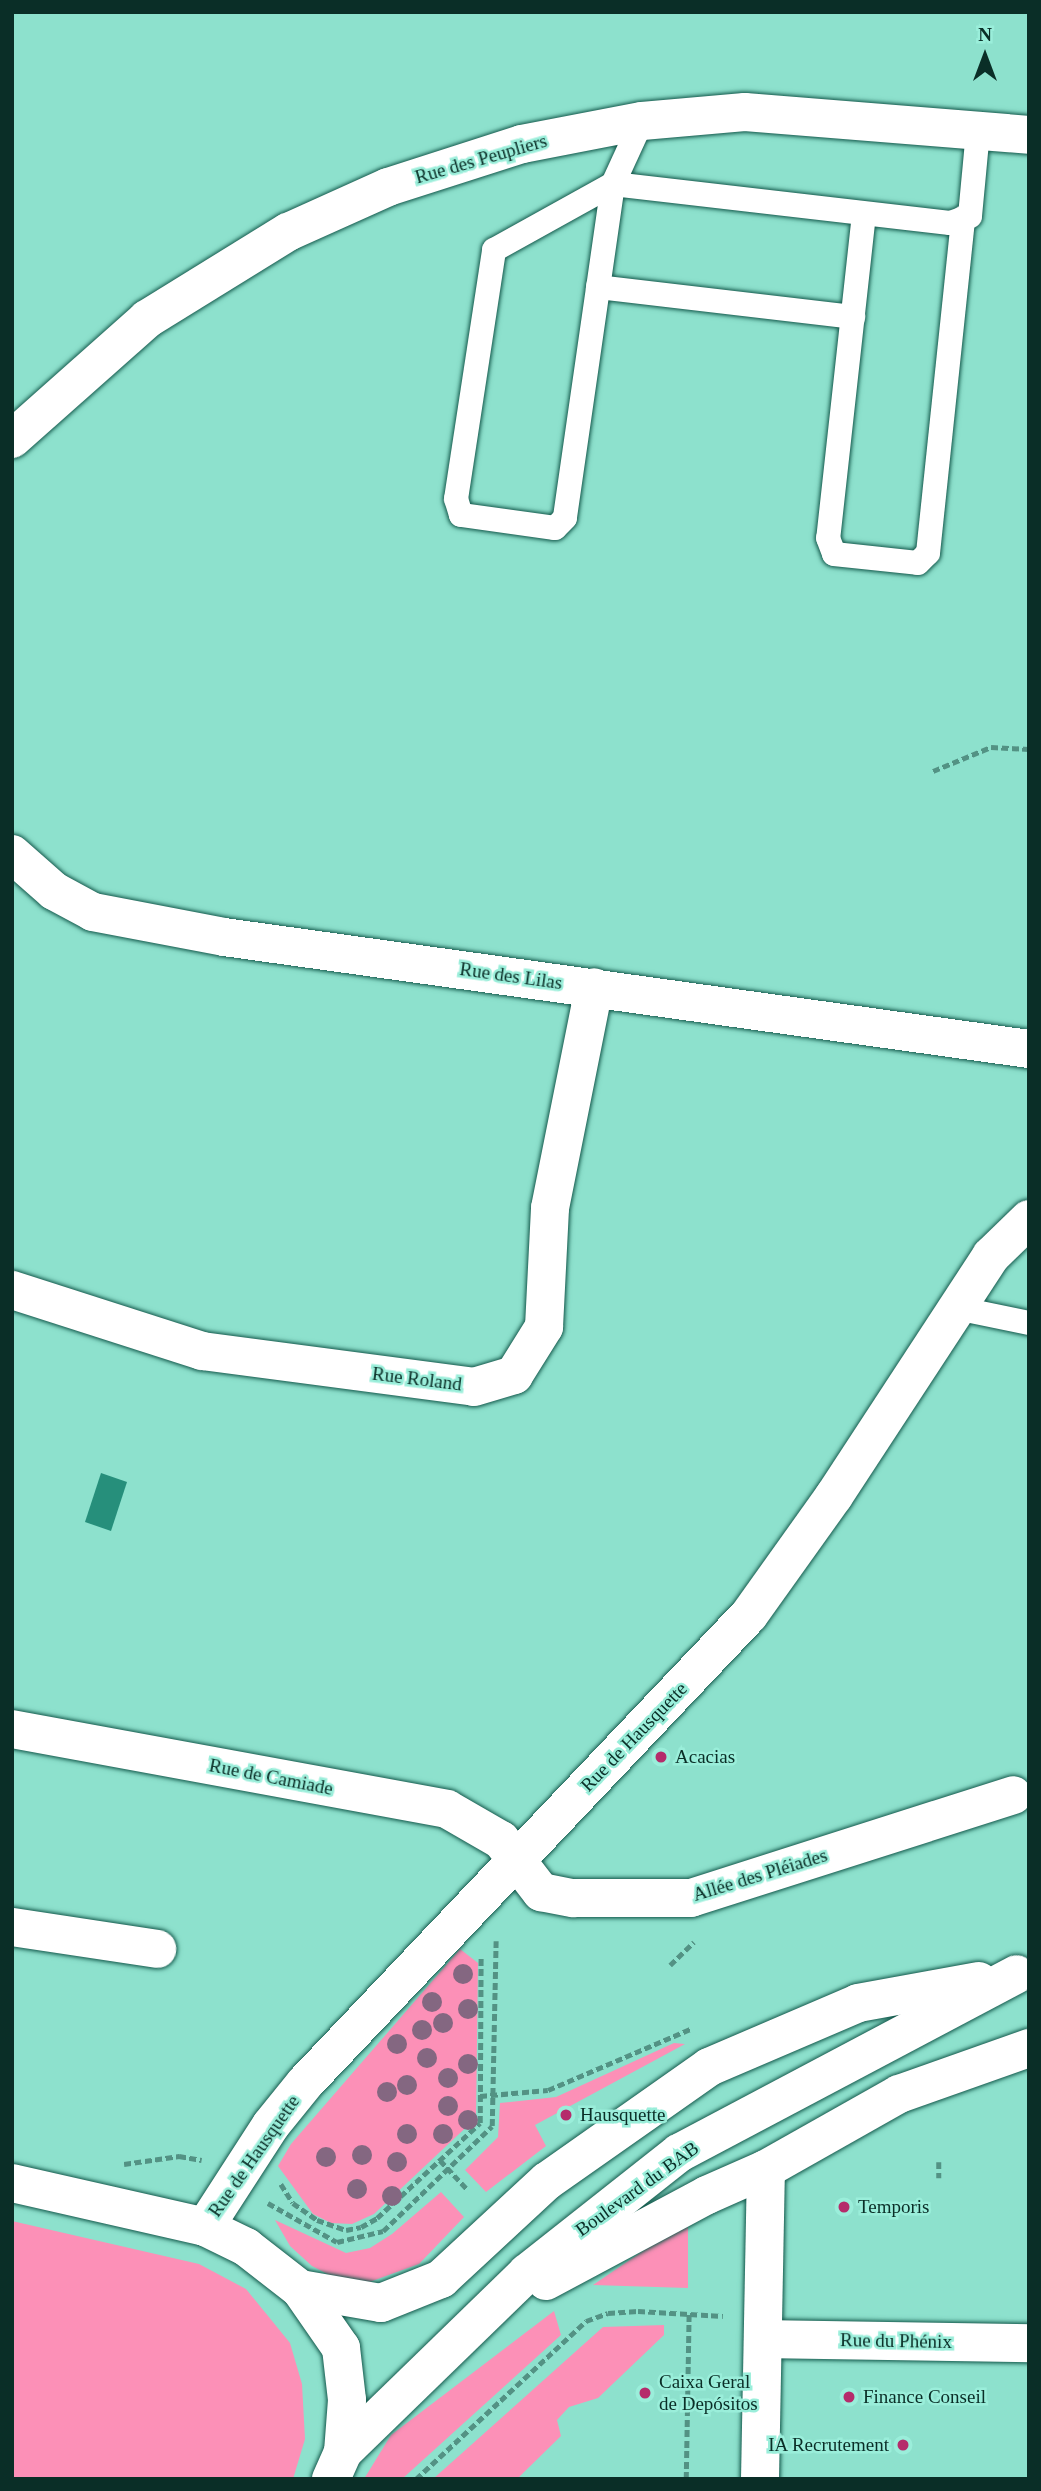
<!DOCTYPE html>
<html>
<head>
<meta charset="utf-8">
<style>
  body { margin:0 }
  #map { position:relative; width:1041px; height:2491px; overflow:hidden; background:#8de1cd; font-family:Georgia,serif }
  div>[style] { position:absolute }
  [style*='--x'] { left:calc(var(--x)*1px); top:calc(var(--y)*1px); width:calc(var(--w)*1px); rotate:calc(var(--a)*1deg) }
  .green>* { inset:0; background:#fc90b7 }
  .water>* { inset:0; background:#268f7b }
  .path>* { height:4.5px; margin-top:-2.25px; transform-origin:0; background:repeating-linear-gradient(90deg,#539284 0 7px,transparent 0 10.5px) }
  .roads { filter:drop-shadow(0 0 2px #14594c) drop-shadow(0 0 2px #14594c) }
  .lane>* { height:24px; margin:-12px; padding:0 12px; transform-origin:12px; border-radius:12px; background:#fff }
  .street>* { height:38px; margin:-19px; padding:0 19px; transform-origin:19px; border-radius:19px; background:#fff }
  .secondary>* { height:38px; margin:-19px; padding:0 19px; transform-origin:19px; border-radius:19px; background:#fff }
  .primary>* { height:38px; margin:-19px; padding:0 19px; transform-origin:19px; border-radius:19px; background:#fff }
  .trees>* { width:20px; height:20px; margin:-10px; border-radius:50%; background:#846781 }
  .dots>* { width:19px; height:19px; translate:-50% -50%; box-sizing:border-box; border:4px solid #9aeeda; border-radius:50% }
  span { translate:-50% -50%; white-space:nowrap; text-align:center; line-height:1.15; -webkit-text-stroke:5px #9aeeda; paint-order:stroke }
  .street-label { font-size:19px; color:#0a2e27 }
  .poi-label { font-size:19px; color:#0a2e27 }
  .left { translate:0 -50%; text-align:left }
  .right { translate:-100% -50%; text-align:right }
  .frame { position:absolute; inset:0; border:14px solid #0a2e27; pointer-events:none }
  .north { position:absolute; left:950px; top:21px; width:70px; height:70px; -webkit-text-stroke:5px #9aeeda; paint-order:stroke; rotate:0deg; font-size:19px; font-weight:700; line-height:28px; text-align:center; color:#0a2e27 }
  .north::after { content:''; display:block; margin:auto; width:24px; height:32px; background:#0a2e27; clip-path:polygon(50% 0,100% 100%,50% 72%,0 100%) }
</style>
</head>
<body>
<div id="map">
  <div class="green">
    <i style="clip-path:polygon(460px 1949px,478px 1963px,476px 2118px,374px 2214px,352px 2224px,331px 2223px,313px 2214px,278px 2166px,291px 2144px)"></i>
    <i style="clip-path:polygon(674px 2043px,685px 2044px,535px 2125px,546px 2146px,486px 2192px,465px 2170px,498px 2137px,500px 2103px,556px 2097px)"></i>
    <i style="clip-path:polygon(441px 2192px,464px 2217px,419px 2264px,364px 2284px,339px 2280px,312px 2266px,290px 2246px,275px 2220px,346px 2253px,370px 2248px,392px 2234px)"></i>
    <i style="clip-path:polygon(12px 2221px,199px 2264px,246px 2289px,290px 2343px,302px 2384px,305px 2439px,293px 2479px,12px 2479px)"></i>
    <i style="clip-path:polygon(688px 2227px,688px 2288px,593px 2285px,662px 2238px)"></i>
    <i style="clip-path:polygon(554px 2311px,561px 2335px,402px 2479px,364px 2479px,391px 2435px)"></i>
    <i style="clip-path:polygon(664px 2325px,664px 2335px,598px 2398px,569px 2407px,557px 2420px,561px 2436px,517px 2479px,433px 2479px,603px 2327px)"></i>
  </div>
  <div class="water">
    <i style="clip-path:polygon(101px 1473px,127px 1482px,111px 1531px,85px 1522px)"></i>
  </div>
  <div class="path">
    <i style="--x:933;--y:771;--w:63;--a:-22.5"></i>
    <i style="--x:991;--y:747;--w:38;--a:3"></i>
    <i style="--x:670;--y:1965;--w:33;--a:-44"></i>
    <i style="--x:480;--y:2096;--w:68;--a:-5"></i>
    <i style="--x:548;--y:2090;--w:155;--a:-23.2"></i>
    <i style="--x:440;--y:2160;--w:41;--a:47"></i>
    <i style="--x:939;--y:2162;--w:16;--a:90"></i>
    <i style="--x:124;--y:2164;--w:56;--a:-8.3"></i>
    <i style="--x:179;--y:2156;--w:23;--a:10"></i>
    <i style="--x:281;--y:2184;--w:22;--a:58"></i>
    <i style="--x:293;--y:2203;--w:29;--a:35"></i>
    <i style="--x:317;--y:2220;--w:31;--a:19"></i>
    <i style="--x:346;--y:2230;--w:15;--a:-11"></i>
    <i style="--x:361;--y:2227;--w:18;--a:-29"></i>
    <i style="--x:377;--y:2218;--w:140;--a:-42.7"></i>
    <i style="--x:480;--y:2123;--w:166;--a:-89.7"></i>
    <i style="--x:268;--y:2203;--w:79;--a:29.5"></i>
    <i style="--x:337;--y:2242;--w:47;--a:-13.4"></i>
    <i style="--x:383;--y:2231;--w:151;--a:-43.9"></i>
    <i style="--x:492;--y:2126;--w:185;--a:-88.8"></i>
    <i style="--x:416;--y:2479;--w:232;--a:-42.9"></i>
    <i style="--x:586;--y:2321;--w:23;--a:-20"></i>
    <i style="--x:608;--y:2313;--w:30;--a:-4"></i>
    <i style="--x:638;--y:2311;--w:85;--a:3.4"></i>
    <i style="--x:686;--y:2479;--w:166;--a:-89"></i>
  </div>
  <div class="roads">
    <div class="lane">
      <i style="--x:642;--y:121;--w:69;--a:114.7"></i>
      <i style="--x:613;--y:184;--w:337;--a:98.2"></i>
      <i style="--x:565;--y:518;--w:14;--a:135"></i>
      <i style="--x:555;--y:528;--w:95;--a:-172.1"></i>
      <i style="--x:461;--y:515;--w:17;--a:-107"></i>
      <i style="--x:456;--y:499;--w:252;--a:-81.3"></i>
      <i style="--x:494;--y:250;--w:136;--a:-29"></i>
      <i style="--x:613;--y:184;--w:339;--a:6.6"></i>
      <i style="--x:950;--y:223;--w:21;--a:-19"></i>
      <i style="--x:970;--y:216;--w:85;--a:-84.6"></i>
      <i style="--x:864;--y:214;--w:326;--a:96.3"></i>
      <i style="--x:828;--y:538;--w:17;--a:69"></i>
      <i style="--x:834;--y:554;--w:84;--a:6.1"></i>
      <i style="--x:918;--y:563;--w:14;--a:-45"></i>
      <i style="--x:928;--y:553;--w:337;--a:-84"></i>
      <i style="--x:598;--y:287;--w:257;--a:6.7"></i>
      <i style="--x:956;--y:1308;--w:75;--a:11.6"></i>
    </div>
    <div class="street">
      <i style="--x:12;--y:439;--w:181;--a:-41.6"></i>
      <i style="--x:147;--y:319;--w:166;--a:-31.7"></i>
      <i style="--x:288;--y:232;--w:110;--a:-24.2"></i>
      <i style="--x:388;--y:187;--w:141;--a:-17.8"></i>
      <i style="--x:522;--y:144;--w:122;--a:-10.9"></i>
      <i style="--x:642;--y:121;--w:103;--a:-5"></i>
      <i style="--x:745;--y:112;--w:285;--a:4.6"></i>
      <i style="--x:12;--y:854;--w:56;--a:41.4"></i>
      <i style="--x:54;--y:891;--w:44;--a:28.3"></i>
      <i style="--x:93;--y:912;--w:133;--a:10.8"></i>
      <i style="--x:224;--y:937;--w:813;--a:7.92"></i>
      <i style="--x:12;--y:1290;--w:200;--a:17.8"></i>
      <i style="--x:202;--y:1351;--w:274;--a:7.5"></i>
      <i style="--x:474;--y:1387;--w:42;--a:-16.7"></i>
      <i style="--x:514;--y:1375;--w:57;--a:-58"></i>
      <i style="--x:544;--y:1327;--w:119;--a:-87.1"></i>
      <i style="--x:550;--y:1208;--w:225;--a:-78.7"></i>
      <i style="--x:12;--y:1729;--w:442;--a:10.4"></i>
      <i style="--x:447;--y:1809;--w:62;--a:29.9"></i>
      <i style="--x:501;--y:1840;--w:66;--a:52.4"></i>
      <i style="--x:541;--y:1892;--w:33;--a:11"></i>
      <i style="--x:573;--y:1898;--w:118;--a:0"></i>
      <i style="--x:691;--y:1898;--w:338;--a:-17.7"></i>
      <i style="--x:12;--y:1927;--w:147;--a:8.6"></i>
      <i style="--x:763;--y:2339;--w:266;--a:0.9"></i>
      <i style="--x:760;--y:2479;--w:310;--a:-88.9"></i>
      <i style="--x:766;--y:2169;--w:153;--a:-29.4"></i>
      <i style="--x:899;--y:2094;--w:138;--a:-19.5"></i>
    </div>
    <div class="secondary">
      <i style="--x:205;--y:2227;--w:121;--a:-57.1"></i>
      <i style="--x:271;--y:2125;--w:54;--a:-51"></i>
      <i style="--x:305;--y:2083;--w:645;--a:-46.51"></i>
      <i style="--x:749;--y:1615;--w:146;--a:-54.5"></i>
      <i style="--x:834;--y:1496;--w:287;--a:-56.8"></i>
      <i style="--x:991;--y:1256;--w:53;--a:-44.2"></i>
    </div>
    <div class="primary">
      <i style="--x:12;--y:2183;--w:198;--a:12.8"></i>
      <i style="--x:205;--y:2227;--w:46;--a:26"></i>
      <i style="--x:246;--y:2247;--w:68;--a:37.9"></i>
      <i style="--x:300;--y:2289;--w:72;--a:55.2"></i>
      <i style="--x:341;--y:2348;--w:52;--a:83.4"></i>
      <i style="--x:347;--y:2400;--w:52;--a:94.4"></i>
      <i style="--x:343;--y:2452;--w:30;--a:114"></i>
      <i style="--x:546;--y:2281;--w:183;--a:-28.1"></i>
      <i style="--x:707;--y:2195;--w:64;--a:-23.8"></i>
      <i style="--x:300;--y:2289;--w:82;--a:9.8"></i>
      <i style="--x:381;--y:2303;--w:65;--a:-21.8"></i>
      <i style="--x:441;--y:2279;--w:144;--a:-42.8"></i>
      <i style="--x:547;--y:2181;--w:198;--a:-35.1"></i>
      <i style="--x:709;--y:2067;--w:162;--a:-23.2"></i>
      <i style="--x:858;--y:2003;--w:123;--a:-10.3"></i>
      <i style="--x:343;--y:2452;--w:257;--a:-44.2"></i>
      <i style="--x:527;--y:2273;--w:194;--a:-38.3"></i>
      <i style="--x:679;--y:2153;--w:382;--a:-27.9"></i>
    </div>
  </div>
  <div class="trees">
    <i style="left:463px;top:1974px"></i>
    <i style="left:432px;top:2002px"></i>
    <i style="left:468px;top:2009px"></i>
    <i style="left:443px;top:2023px"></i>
    <i style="left:422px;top:2030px"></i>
    <i style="left:397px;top:2044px"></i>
    <i style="left:427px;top:2058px"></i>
    <i style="left:468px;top:2064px"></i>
    <i style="left:448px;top:2078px"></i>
    <i style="left:407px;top:2085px"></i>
    <i style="left:387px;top:2092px"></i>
    <i style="left:448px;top:2106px"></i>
    <i style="left:468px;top:2120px"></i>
    <i style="left:407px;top:2134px"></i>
    <i style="left:443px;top:2134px"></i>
    <i style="left:362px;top:2155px"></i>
    <i style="left:326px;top:2157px"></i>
    <i style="left:397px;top:2162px"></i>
    <i style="left:357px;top:2189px"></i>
    <i style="left:392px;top:2196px"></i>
  </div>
  <div class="dots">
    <i style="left:661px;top:1757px;background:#b52c6b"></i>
    <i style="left:566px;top:2115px;background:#b52c6b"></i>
    <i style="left:844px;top:2207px;background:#b52c6b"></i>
    <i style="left:645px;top:2393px;background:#b52c6b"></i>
    <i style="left:849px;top:2397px;background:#b52c6b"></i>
    <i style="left:903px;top:2445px;background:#b52c6b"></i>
  </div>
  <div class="street-label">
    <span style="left:481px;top:159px;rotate:-16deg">Rue des Peupliers</span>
    <span style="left:511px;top:976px;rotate:8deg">Rue des Lilas</span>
    <span style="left:417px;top:1379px;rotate:7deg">Rue Roland</span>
    <span style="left:634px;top:1737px;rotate:-46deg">Rue de Hausquette</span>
    <span style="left:271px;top:1777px;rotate:11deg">Rue de Camiade</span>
    <span style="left:760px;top:1875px;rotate:-17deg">Allée des Pléiades</span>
    <span style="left:254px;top:2156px;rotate:-55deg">Rue de Hausquette</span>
    <span style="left:637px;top:2189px;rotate:-36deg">Boulevard du BAB</span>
    <span style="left:896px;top:2341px;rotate:1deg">Rue du Phénix</span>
  </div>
  <div class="poi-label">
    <span class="left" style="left:675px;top:1757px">Acacias</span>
    <span class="left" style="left:580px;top:2115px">Hausquette</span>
    <span class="left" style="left:858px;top:2207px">Temporis</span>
    <span class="left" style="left:659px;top:2393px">Caixa Geral<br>de Depósitos</span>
    <span class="left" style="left:863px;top:2397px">Finance Conseil</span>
    <span class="right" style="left:889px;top:2445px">IA Recrutement</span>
  </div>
  <div class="frame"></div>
  <div class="north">N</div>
</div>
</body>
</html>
